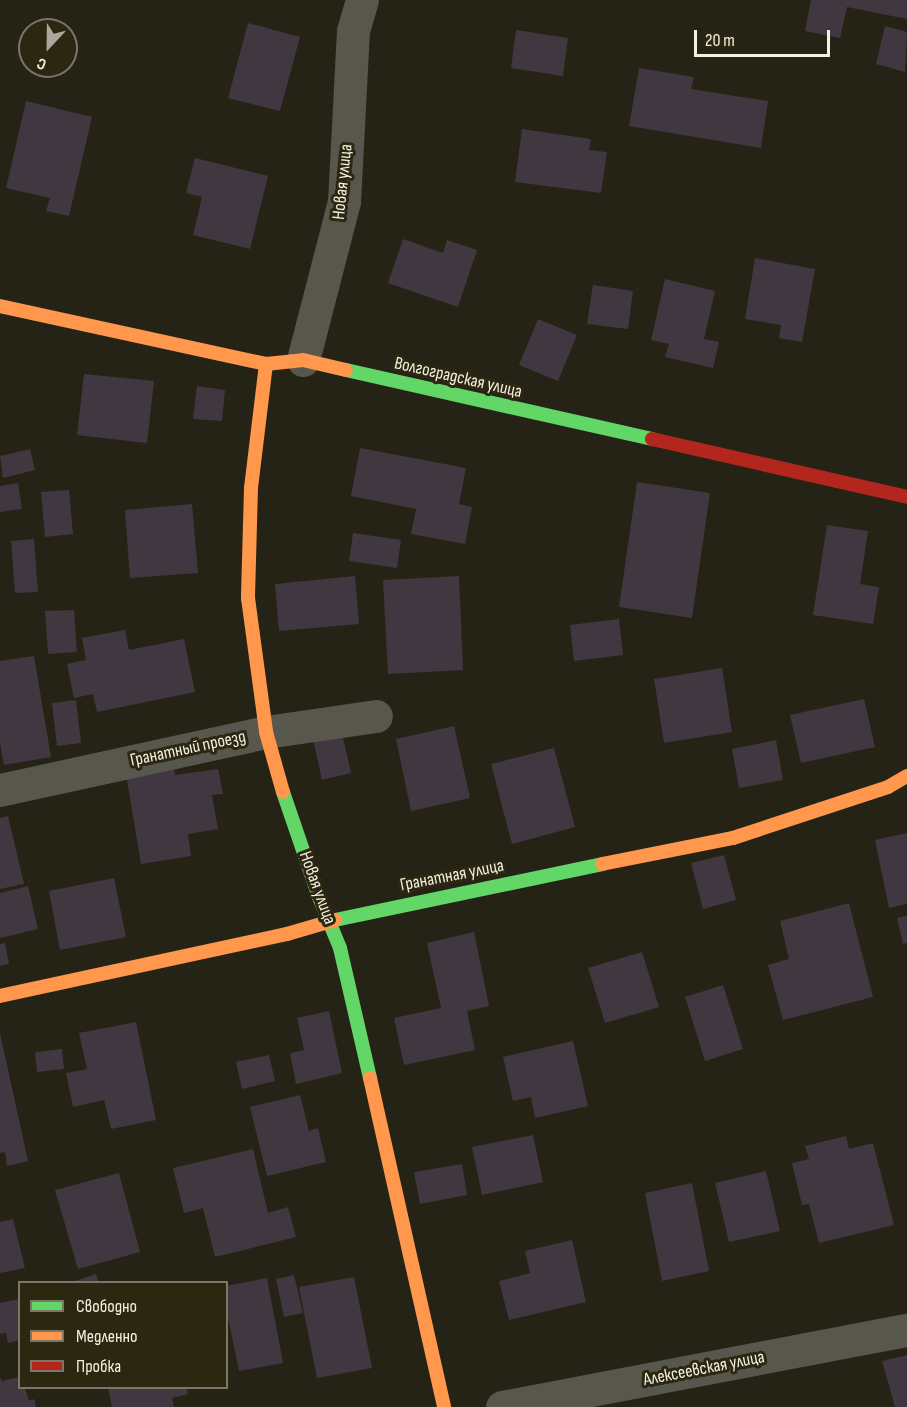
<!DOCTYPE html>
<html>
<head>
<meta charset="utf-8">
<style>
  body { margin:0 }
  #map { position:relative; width:907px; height:1407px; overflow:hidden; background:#252316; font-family:"Sofia Sans Condensed",sans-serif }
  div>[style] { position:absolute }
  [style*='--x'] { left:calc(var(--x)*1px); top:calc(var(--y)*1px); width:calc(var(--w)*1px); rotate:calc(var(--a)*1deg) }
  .building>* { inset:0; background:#413740 }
  .street>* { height:33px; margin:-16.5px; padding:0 16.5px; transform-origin:16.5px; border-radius:16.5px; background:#58574d }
  .fast>* { height:14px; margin:-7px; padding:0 7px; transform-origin:7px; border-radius:7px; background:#63d668 }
  .slow>* { height:14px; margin:-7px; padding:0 7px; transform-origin:7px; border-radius:7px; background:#ff974d }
  .jam>* { height:14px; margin:-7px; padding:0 7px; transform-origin:7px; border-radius:7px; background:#b3261e }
  span { translate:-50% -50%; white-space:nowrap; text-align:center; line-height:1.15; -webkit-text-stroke:6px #2b2710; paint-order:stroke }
  .street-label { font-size:18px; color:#f3f0e2 }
  .legend { position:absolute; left:18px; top:1281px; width:210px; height:108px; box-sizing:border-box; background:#2b2710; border:2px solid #7b7764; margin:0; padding:8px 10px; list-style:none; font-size:18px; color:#f3f0e2 }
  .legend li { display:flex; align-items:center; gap:12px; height:30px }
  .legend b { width:30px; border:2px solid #7b7764 }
  .north { position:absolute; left:18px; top:18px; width:60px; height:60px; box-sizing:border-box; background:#2b2710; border:2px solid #7b7764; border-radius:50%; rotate:202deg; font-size:16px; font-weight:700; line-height:24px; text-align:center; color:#f3f0e2 }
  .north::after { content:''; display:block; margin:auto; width:21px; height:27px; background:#aba89b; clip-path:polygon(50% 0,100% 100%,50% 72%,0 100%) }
  .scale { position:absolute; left:694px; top:30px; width:136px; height:27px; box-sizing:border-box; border:3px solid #f3f0e2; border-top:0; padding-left:8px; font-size:18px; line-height:21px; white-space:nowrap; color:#f3f0e2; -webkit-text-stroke:4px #2b2710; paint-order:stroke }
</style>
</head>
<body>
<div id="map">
  <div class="building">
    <i style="clip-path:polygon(811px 0,907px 0,907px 19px,847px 7px,840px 38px,805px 31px)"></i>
    <i style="clip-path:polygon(248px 23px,300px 37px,280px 111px,228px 98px)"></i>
    <i style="clip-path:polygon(885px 26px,907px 32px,905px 72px,876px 64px)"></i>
    <i style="clip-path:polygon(516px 30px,568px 38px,563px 76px,511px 68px)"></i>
    <i style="clip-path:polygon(639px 68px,694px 77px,691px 89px,768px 101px,761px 148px,629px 126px)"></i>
    <i style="clip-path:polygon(26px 101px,92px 117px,69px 216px,46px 211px,50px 198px,6px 188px)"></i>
    <i style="clip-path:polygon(522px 129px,591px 139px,589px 150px,607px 152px,601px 193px,515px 182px)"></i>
    <i style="clip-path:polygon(195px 158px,268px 176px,250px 249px,193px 235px,202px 197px,186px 193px)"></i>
    <i style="clip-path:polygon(403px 239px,443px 253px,447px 240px,477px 250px,458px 307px,388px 283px)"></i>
    <i style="clip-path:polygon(755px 258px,815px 269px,802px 342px,779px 338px,781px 325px,745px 319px)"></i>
    <i style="clip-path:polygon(665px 279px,715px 291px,704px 339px,719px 342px,713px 368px,665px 357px,669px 344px,651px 340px)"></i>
    <i style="clip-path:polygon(593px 285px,633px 291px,628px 329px,587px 324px)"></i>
    <i style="clip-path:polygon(538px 319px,577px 335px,558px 381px,519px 365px)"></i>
    <i style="clip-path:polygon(84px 374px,154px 381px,147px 443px,77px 435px)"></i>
    <i style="clip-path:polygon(197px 386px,225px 390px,222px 421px,193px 419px)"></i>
    <i style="clip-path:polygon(360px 448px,466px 468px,459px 504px,472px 507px,465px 544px,411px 534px,416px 509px,351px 496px)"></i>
    <i style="clip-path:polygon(30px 449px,35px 470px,3px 478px,0 456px)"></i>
    <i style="clip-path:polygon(637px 482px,710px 493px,692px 618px,619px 607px)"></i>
    <i style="clip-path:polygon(18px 483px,22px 509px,0 512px,0 486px)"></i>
    <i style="clip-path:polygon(69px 490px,73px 534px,45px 537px,41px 492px)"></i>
    <i style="clip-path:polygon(192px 504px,198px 573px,130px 578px,125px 510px)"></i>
    <i style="clip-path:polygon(827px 525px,868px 531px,860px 584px,879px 587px,873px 624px,813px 615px)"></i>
    <i style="clip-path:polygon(353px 533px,401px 540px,397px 568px,349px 561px)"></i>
    <i style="clip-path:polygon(34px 539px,38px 592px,15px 593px,11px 541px)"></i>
    <i style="clip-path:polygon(355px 576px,359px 624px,279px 631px,275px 584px)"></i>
    <i style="clip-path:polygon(459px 576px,463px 670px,388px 674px,383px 580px)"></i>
    <i style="clip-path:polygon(74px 610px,77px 652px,48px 654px,45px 611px)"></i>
    <i style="clip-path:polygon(619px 619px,623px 655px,574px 661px,570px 625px)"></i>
    <i style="clip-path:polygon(125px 630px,129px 650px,184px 639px,195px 692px,97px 712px,93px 694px,74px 698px,67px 664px,86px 660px,82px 638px)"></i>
    <i style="clip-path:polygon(34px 656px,51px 757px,4px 765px,0 743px,0 661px)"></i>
    <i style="clip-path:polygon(722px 668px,732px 732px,664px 743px,654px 679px)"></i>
    <i style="clip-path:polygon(864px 699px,875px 747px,801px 763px,790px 715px)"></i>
    <i style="clip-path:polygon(76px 700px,81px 743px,57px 746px,52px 703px)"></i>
    <i style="clip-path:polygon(454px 726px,470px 798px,411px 811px,396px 739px)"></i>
    <i style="clip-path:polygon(342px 733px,351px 773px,322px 780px,313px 739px)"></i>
    <i style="clip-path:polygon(776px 740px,783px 780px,739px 788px,732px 749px)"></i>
    <i style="clip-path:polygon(554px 748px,575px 827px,512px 844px,491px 764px)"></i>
    <i style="clip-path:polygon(174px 767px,175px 775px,218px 769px,223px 794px,212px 795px,218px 829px,188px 834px,191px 856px,141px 864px,126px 774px)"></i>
    <i style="clip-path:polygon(8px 816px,24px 884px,0 889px,0 818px)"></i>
    <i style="clip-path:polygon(907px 833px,907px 904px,889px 908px,875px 840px)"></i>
    <i style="clip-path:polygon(724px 855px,736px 900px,703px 909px,691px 863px)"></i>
    <i style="clip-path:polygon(114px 878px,126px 937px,60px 950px,49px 891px)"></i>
    <i style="clip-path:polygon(28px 886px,38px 929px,0 938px,0 893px)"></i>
    <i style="clip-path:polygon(849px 903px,873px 997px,783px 1020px,768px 965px,789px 959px,780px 921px)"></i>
    <i style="clip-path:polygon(907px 916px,907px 943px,903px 944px,897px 918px)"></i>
    <i style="clip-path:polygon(474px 932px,489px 1006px,467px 1011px,475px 1050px,404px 1065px,394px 1018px,441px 1008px,427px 943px)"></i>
    <i style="clip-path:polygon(5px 943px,9px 964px,0 966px,0 944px)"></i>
    <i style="clip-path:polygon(642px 952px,659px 1007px,605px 1023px,588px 968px)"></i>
    <i style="clip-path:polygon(723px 985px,743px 1049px,705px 1061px,685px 997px)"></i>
    <i style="clip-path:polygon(329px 1011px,342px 1073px,296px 1084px,290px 1053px,304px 1050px,297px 1018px)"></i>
    <i style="clip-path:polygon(136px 1022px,156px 1120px,111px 1129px,104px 1100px,73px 1107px,66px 1073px,87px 1069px,79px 1033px)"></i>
    <i style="clip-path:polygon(0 1033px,28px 1161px,7px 1166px,5px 1152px,0 1153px)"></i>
    <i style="clip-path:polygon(573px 1041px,588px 1106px,535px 1118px,531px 1097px,513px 1101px,503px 1057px)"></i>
    <i style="clip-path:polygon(62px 1049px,64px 1069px,37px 1072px,35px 1052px)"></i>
    <i style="clip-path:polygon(269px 1055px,275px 1081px,242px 1089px,236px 1062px)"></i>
    <i style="clip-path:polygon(300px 1095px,309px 1131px,318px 1128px,326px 1162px,267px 1176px,250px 1107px)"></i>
    <i style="clip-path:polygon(533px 1135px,543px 1182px,482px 1195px,472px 1147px)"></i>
    <i style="clip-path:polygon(846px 1136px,849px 1149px,873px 1143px,894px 1225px,819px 1243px,809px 1204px,802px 1205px,792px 1163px,809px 1159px,805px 1146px)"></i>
    <i style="clip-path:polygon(253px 1149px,268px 1213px,288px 1207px,296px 1237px,215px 1257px,203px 1208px,184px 1213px,173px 1168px)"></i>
    <i style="clip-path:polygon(462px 1164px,467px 1195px,420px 1204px,414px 1172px)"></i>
    <i style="clip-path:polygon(766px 1171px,780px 1231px,729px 1242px,715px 1183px)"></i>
    <i style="clip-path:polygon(119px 1173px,140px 1252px,78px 1269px,55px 1190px)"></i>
    <i style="clip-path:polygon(692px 1183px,709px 1271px,662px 1281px,645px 1193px)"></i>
    <i style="clip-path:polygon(13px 1219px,25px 1268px,0 1273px,0 1222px)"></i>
    <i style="clip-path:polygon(572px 1240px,586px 1302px,509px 1320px,499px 1281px,530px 1273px,525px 1251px)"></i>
    <i style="clip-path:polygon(96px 1274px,99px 1282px,72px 1282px)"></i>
    <i style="clip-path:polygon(294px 1275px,303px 1313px,284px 1317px,276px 1279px)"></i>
    <i style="clip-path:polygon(354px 1277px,372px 1368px,317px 1378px,299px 1287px)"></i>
    <i style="clip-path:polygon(267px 1278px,283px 1363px,239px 1371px,226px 1308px,226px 1286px)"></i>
    <i style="clip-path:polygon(19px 1299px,20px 1340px,8px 1343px,6px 1333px,0 1334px,0 1303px)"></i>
    <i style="clip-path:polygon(907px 1355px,907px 1407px,895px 1407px,882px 1361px)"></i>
    <i style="clip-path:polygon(0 1377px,2px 1381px,20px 1377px,20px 1388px,25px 1388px,29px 1401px,34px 1399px,36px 1407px,0 1407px)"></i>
    <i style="clip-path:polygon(108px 1388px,187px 1388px,188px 1394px,172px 1398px,174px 1407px,112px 1407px)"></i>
  </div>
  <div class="street">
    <i style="--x:303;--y:360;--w:163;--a:-75.5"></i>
    <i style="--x:344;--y:202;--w:171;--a:-87"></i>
    <i style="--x:353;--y:31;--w:32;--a:-74"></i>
    <i style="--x:0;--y:790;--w:272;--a:-12.3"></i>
    <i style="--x:266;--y:732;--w:111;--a:-8.3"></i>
    <i style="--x:502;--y:1407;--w:412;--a:-10.8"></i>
  </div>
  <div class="fast">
    <i style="--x:346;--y:370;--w:314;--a:12.7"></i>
    <i style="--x:283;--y:792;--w:111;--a:71.1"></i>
    <i style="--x:319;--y:897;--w:55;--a:67.6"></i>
    <i style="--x:340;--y:948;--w:133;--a:77"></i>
    <i style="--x:335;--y:920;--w:273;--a:-11.8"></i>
  </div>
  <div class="slow">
    <i style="--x:0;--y:306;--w:272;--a:12.3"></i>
    <i style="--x:266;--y:364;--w:37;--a:-6"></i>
    <i style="--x:303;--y:360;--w:44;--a:13.1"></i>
    <i style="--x:266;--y:364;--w:125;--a:96.9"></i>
    <i style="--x:251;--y:488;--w:110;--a:91.6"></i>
    <i style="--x:248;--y:598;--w:135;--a:82.3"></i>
    <i style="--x:266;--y:732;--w:62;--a:74.2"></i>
    <i style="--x:602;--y:864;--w:134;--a:-11.2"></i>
    <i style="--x:733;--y:838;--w:163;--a:-18.2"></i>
    <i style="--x:888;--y:787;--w:22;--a:-30"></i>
    <i style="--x:0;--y:996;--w:294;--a:-12.2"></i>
    <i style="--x:287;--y:934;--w:50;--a:-16.3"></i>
    <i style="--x:370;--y:1078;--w:337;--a:77.3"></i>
  </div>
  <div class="jam">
    <i style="--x:652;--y:439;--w:262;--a:12.8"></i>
  </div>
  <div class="street-label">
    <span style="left:343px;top:182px;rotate:-84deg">Новая улица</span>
    <span style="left:458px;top:378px;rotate:13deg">Волгоградская улица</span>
    <span style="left:188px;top:749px;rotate:-12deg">Гранатный проезд</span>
    <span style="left:452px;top:876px;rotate:-11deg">Гранатная улица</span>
    <span style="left:317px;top:888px;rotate:70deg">Новая улица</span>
    <span style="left:704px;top:1369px;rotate:-11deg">Алексеевская улица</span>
  </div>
  <ul class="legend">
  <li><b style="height:8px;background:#63d668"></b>Свободно</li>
  <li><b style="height:8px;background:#ff974d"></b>Медленно</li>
  <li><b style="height:8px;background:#b3261e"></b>Пробка</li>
  </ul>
  <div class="north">С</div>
  <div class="scale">20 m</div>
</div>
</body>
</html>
